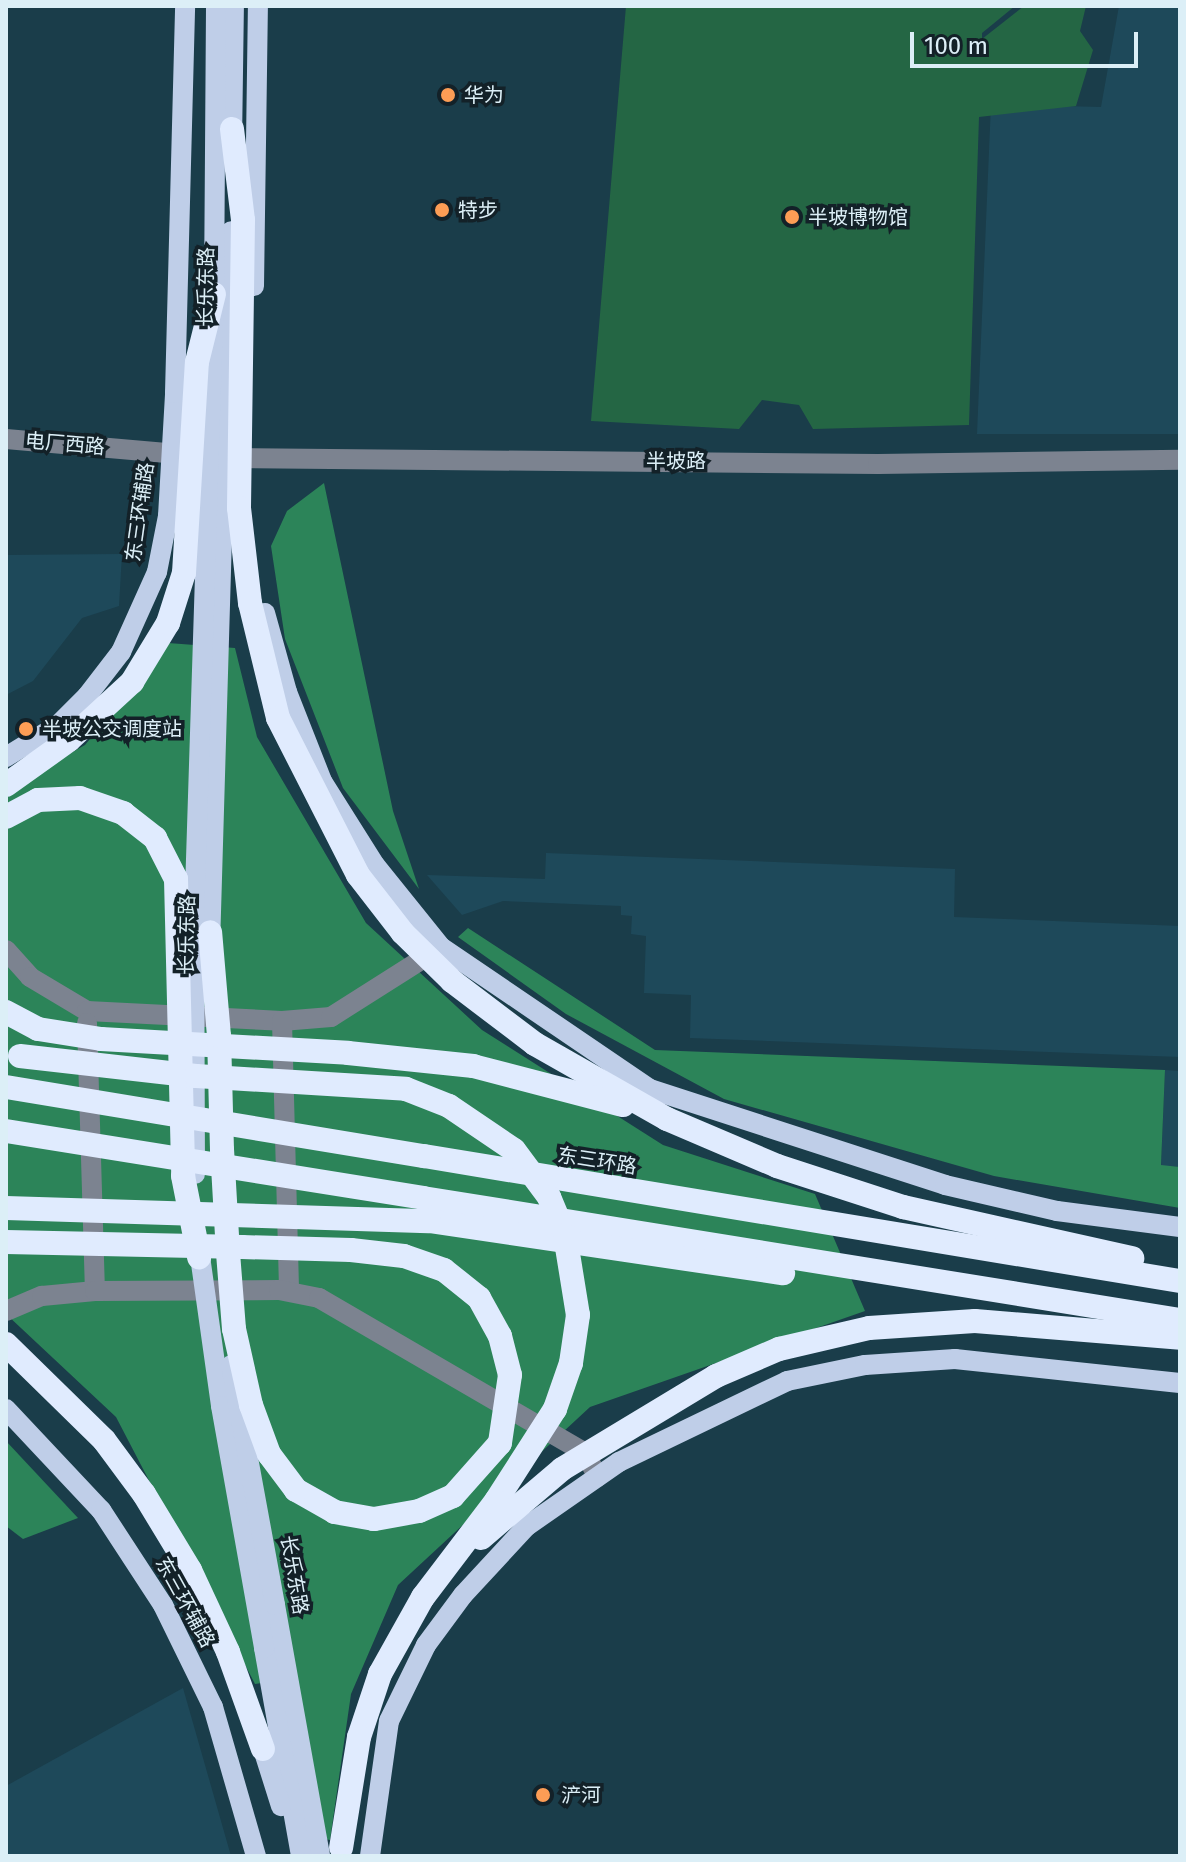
<!DOCTYPE html>
<html>
<head>
<meta charset="utf-8">
<style>
  body { margin:0 }
  #map { position:relative; width:1186px; height:1862px; overflow:hidden; background:#1a3d4a; font-family:"Fira Sans","Noto Sans SC",sans-serif }
  div>[style] { position:absolute }
  [style*='--x'] { left:calc(var(--x)*1px); top:calc(var(--y)*1px); width:calc(var(--w)*1px); rotate:calc(var(--a)*1deg) }
  .built>* { inset:0; background:#1e495a }
  .green>* { inset:0; background:#246644 }
  .forest>* { inset:0; background:#2c8459 }
  .minor>* { height:20px; margin:-10px; padding:0 10px; transform-origin:10px; border-radius:10px; background:#7c8390 }
  .major>* { height:20px; margin:-10px; padding:0 10px; transform-origin:10px; border-radius:10px; background:#bfcee8 }
  .highway>* { height:24px; margin:-12px; padding:0 12px; transform-origin:12px; border-radius:12px; background:#e0ebfe }
  .major-bridge>* { height:20px; margin:-10px; padding:0 10px; transform-origin:10px; border-radius:10px; background:#bfcee8 }
  .highway-bridge>* { height:24px; margin:-12px; padding:0 12px; transform-origin:12px; border-radius:12px; background:#e0ebfe }
  .dots>* { width:22px; height:22px; translate:-50% -50%; box-sizing:border-box; border:4px solid #132128; border-radius:50% }
  span { translate:-50% -50%; white-space:nowrap; text-align:center; line-height:1.15; -webkit-text-stroke:7px #132128; paint-order:stroke }
  .poi-label { font-size:20px; color:#dceff7 }
  .left { translate:0 -50%; text-align:left }
  .street-label { font-size:20px; color:#dceff7 }
  .frame { position:absolute; inset:0; border:8px solid #dceff7; pointer-events:none }
  .scale { position:absolute; left:910px; top:32px; width:228px; height:36px; box-sizing:border-box; border:4px solid #dceff7; border-top:0; padding-left:10px; font-size:24px; line-height:28px; white-space:nowrap; color:#dceff7; -webkit-text-stroke:6px #132128; paint-order:stroke }
</style>
</head>
<body>
<div id="map">
  <div class="built">
    <i style="clip-path:polygon(1119px 6px,1180px 6px,1180px 434px,977px 434px,991px 104px,1101px 107px)"></i>
    <i style="clip-path:polygon(122px 554px,119px 606px,82px 618px,33px 681px,6px 695px,6px 555px)"></i>
    <i style="clip-path:polygon(546px 853px,955px 869px,954px 917px,1180px 926px,1180px 1057px,690px 1038px,691px 995px,644px 993px,646px 936px,631px 934px,632px 916px,621px 915px,621px 906px,503px 901px,462px 915px,427px 875px,545px 879px)"></i>
    <i style="clip-path:polygon(1165px 1070px,1180px 1071px,1180px 1167px,1161px 1166px)"></i>
    <i style="clip-path:polygon(183px 1688px,231px 1856px,6px 1856px,6px 1786px)"></i>
  </div>
  <div class="green">
    <i style="clip-path:polygon(626px 6px,1015px 6px,982px 33px,982px 39px,1024px 6px,1086px 6px,1080px 31px,1093px 50px,1076px 106px,979px 117px,969px 425px,813px 429px,799px 405px,762px 400px,739px 429px,591px 421px)"></i>
  </div>
  <div class="forest">
    <i style="clip-path:polygon(324px 483px,393px 811px,419px 889px,343px 788px,285px 639px,271px 546px,287px 511px)"></i>
    <i style="clip-path:polygon(168px 643px,235px 648px,257px 737px,366px 923px,482px 1030px,663px 1145px,815px 1194px,865px 1311px,590px 1407px,398px 1585px,351px 1694px,330px 1840px,325px 1839px,295px 1678px,255px 1684px,116px 1417px,6px 1314px,6px 789px,85px 745px)"></i>
    <i style="clip-path:polygon(468px 928px,655px 1050px,1165px 1070px,1161px 1165px,1180px 1167px,1180px 1208px,994px 1176px,724px 1099px,566px 1014px,458px 937px)"></i>
    <i style="clip-path:polygon(6px 1441px,78px 1518px,23px 1539px,6px 1526px)"></i>
  </div>
  <div class="minor">
    <i style="--x:6;--y:439;--w:184;--a:5"></i>
    <i style="--x:225;--y:458;--w:653;--a:0.53"></i>
    <i style="--x:878;--y:464;--w:302;--a:-0.8"></i>
    <i style="--x:6;--y:950;--w:36;--a:48"></i>
    <i style="--x:30;--y:977;--w:66;--a:30.8"></i>
    <i style="--x:87;--y:1011;--w:195;--a:2.9"></i>
    <i style="--x:282;--y:1021;--w:49;--a:-4.7"></i>
    <i style="--x:331;--y:1017;--w:127;--a:-32.4"></i>
    <i style="--x:282;--y:1021;--w:269;--a:88.5"></i>
    <i style="--x:87;--y:1023;--w:268;--a:88.3"></i>
    <i style="--x:6;--y:1311;--w:39;--a:-23"></i>
    <i style="--x:42;--y:1296;--w:53;--a:-5.4"></i>
    <i style="--x:95;--y:1291;--w:184;--a:-0.3"></i>
    <i style="--x:279;--y:1290;--w:41;--a:11.3"></i>
    <i style="--x:319;--y:1298;--w:308;--a:30.2"></i>
    <i style="--x:585;--y:1453;--w:27;--a:62"></i>
  </div>
  <div class="major">
    <i style="--x:254;--y:286;--w:280;--a:-89.2"></i>
    <i style="--x:265;--y:613;--w:82;--a:74.4"></i>
    <i style="--x:287;--y:692;--w:96;--a:68.5"></i>
    <i style="--x:322;--y:781;--w:99;--a:57.8"></i>
    <i style="--x:375;--y:865;--w:105;--a:51.2"></i>
    <i style="--x:441;--y:947;--w:253;--a:34.2"></i>
    <i style="--x:650;--y:1089;--w:310;--a:18"></i>
    <i style="--x:945;--y:1185;--w:115;--a:13.1"></i>
    <i style="--x:1057;--y:1211;--w:124;--a:7.4"></i>
    <i style="--x:6;--y:757;--w:61;--a:-31.6"></i>
    <i style="--x:58;--y:725;--w:41;--a:-45"></i>
    <i style="--x:87;--y:696;--w:56;--a:-52.3"></i>
    <i style="--x:121;--y:652;--w:88;--a:-65.8"></i>
    <i style="--x:157;--y:572;--w:57;--a:-78.9"></i>
    <i style="--x:168;--y:516;--w:123;--a:-86.7"></i>
    <i style="--x:175;--y:393;--w:387;--a:-88.5"></i>
    <i style="--x:6;--y:1409;--w:139;--a:46.8"></i>
    <i style="--x:101;--y:1510;--w:113;--a:56.9"></i>
    <i style="--x:163;--y:1605;--w:114;--a:63.9"></i>
    <i style="--x:213;--y:1707;--w:155;--a:73.9"></i>
    <i style="--x:275;--y:1605;--w:255;--a:79.8"></i>
    <i style="--x:264;--y:1648;--w:211;--a:79.9"></i>
    <i style="--x:263;--y:1749;--w:60;--a:72.5"></i>
    <i style="--x:370;--y:1856;--w:136;--a:-82"></i>
    <i style="--x:389;--y:1721;--w:85;--a:-64"></i>
    <i style="--x:426;--y:1645;--w:62;--a:-53.5"></i>
    <i style="--x:463;--y:1595;--w:94;--a:-47.2"></i>
    <i style="--x:527;--y:1526;--w:112;--a:-34.8"></i>
    <i style="--x:619;--y:1462;--w:187;--a:-25.7"></i>
    <i style="--x:787;--y:1381;--w:80;--a:-11.6"></i>
    <i style="--x:865;--y:1365;--w:90;--a:-3.8"></i>
    <i style="--x:955;--y:1359;--w:226;--a:6.1"></i>
  </div>
  <div class="highway">
    <i style="--x:6;--y:817;--w:36;--a:-28"></i>
    <i style="--x:38;--y:800;--w:42;--a:-2.7"></i>
    <i style="--x:80;--y:798;--w:46;--a:19.2"></i>
    <i style="--x:667;--y:1119;--w:120;--a:23.1"></i>
    <i style="--x:777;--y:1166;--w:133;--a:18"></i>
    <i style="--x:903;--y:1207;--w:235;--a:12.6"></i>
    <i style="--x:424;--y:1156;--w:766;--a:9.39"></i>
    <i style="--x:423;--y:1198;--w:767;--a:9.16"></i>
    <i style="--x:429;--y:1221;--w:358;--a:8.4"></i>
    <i style="--x:975;--y:1321;--w:206;--a:4.7"></i>
    <i style="--x:6;--y:1344;--w:137;--a:44.4"></i>
    <i style="--x:104;--y:1440;--w:67;--a:53.5"></i>
    <i style="--x:144;--y:1494;--w:89;--a:58.8"></i>
    <i style="--x:190;--y:1570;--w:90;--a:65.1"></i>
    <i style="--x:228;--y:1652;--w:103;--a:70.2"></i>
  </div>
  <div class="major-bridge">
    <i style="--x:232;--y:143;--w:137;--a:-89.2"></i>
    <i style="--x:210;--y:946;--w:715;--a:-88.32"></i>
    <i style="--x:195;--y:1174;--w:252;--a:-90.2"></i>
    <i style="--x:194;--y:922;--w:628;--a:-88.18"></i>
    <i style="--x:214;--y:294;--w:288;--a:-89.6"></i>
    <i style="--x:198;--y:1242;--w:166;--a:82"></i>
    <i style="--x:221;--y:1406;--w:246;--a:79.9"></i>
    <i style="--x:231;--y:1365;--w:244;--a:79.6"></i>
  </div>
  <div class="highway-bridge">
    <i style="--x:232;--y:129;--w:92;--a:83.1"></i>
    <i style="--x:243;--y:220;--w:288;--a:90.8"></i>
    <i style="--x:239;--y:508;--w:96;--a:83.4"></i>
    <i style="--x:250;--y:603;--w:118;--a:76.3"></i>
    <i style="--x:278;--y:718;--w:176;--a:63"></i>
    <i style="--x:358;--y:875;--w:73;--a:52.2"></i>
    <i style="--x:403;--y:933;--w:69;--a:44.4"></i>
    <i style="--x:452;--y:981;--w:104;--a:37.2"></i>
    <i style="--x:535;--y:1044;--w:152;--a:29.6"></i>
    <i style="--x:6;--y:785;--w:77;--a:-35.5"></i>
    <i style="--x:69;--y:740;--w:86;--a:-42.6"></i>
    <i style="--x:132;--y:682;--w:69;--a:-58.6"></i>
    <i style="--x:168;--y:623;--w:52;--a:-72.3"></i>
    <i style="--x:184;--y:573;--w:211;--a:-86.5"></i>
    <i style="--x:197;--y:362;--w:70;--a:-76"></i>
    <i style="--x:123;--y:813;--w:41;--a:38"></i>
    <i style="--x:155;--y:838;--w:46;--a:62.9"></i>
    <i style="--x:176;--y:879;--w:297;--a:88.6"></i>
    <i style="--x:183;--y:1176;--w:83;--a:78.8"></i>
    <i style="--x:6;--y:1012;--w:36;--a:28"></i>
    <i style="--x:38;--y:1029;--w:64;--a:9"></i>
    <i style="--x:101;--y:1039;--w:247;--a:3.2"></i>
    <i style="--x:348;--y:1053;--w:126;--a:5.9"></i>
    <i style="--x:473;--y:1066;--w:155;--a:14.6"></i>
    <i style="--x:20;--y:1056;--w:177;--a:6.5"></i>
    <i style="--x:196;--y:1076;--w:210;--a:3.5"></i>
    <i style="--x:406;--y:1089;--w:46;--a:21.6"></i>
    <i style="--x:449;--y:1106;--w:78;--a:34.1"></i>
    <i style="--x:514;--y:1150;--w:59;--a:53.3"></i>
    <i style="--x:549;--y:1197;--w:41;--a:67.2"></i>
    <i style="--x:565;--y:1235;--w:81;--a:80.8"></i>
    <i style="--x:578;--y:1315;--w:49;--a:98.3"></i>
    <i style="--x:571;--y:1363;--w:49;--a:109.2"></i>
    <i style="--x:555;--y:1409;--w:109;--a:122.7"></i>
    <i style="--x:496;--y:1501;--w:121;--a:127.2"></i>
    <i style="--x:423;--y:1597;--w:88;--a:119.2"></i>
    <i style="--x:380;--y:1674;--w:66;--a:108.4"></i>
    <i style="--x:359;--y:1737;--w:112;--a:99.2"></i>
    <i style="--x:6;--y:1087;--w:424;--a:9.4"></i>
    <i style="--x:6;--y:1131;--w:422;--a:9.1"></i>
    <i style="--x:6;--y:1208;--w:423;--a:1.8"></i>
    <i style="--x:6;--y:1242;--w:236;--a:1.2"></i>
    <i style="--x:242;--y:1247;--w:109;--a:1.6"></i>
    <i style="--x:351;--y:1250;--w:53;--a:6.5"></i>
    <i style="--x:404;--y:1256;--w:42;--a:19.3"></i>
    <i style="--x:444;--y:1270;--w:45;--a:38.7"></i>
    <i style="--x:479;--y:1298;--w:43;--a:61.1"></i>
    <i style="--x:500;--y:1336;--w:40;--a:75.6"></i>
    <i style="--x:510;--y:1375;--w:69;--a:98.4"></i>
    <i style="--x:500;--y:1443;--w:71;--a:131.6"></i>
    <i style="--x:453;--y:1496;--w:37;--a:156"></i>
    <i style="--x:419;--y:1511;--w:46;--a:169.9"></i>
    <i style="--x:374;--y:1519;--w:40;--a:-170"></i>
    <i style="--x:335;--y:1512;--w:45;--a:-150.6"></i>
    <i style="--x:296;--y:1490;--w:45;--a:-126.9"></i>
    <i style="--x:269;--y:1454;--w:52;--a:-110.2"></i>
    <i style="--x:251;--y:1405;--w:78;--a:-102.6"></i>
    <i style="--x:234;--y:1329;--w:76;--a:-94.5"></i>
    <i style="--x:228;--y:1253;--w:103;--a:-93.3"></i>
    <i style="--x:222;--y:1150;--w:114;--a:-91.5"></i>
    <i style="--x:219;--y:1036;--w:104;--a:-94.9"></i>
    <i style="--x:481;--y:1538;--w:106;--a:-40.4"></i>
    <i style="--x:562;--y:1469;--w:180;--a:-31.1"></i>
    <i style="--x:716;--y:1376;--w:69;--a:-23.2"></i>
    <i style="--x:779;--y:1349;--w:92;--a:-13.1"></i>
    <i style="--x:869;--y:1328;--w:106;--a:-3.8"></i>
  </div>
  <div class="dots">
    <i style="left:448px;top:95px;background:#fd9d55"></i>
    <i style="left:442px;top:210px;background:#fd9d55"></i>
    <i style="left:792px;top:217px;background:#fd9d55"></i>
    <i style="left:26px;top:729px;background:#fd9d55"></i>
    <i style="left:543px;top:1795px;background:#fd9d55"></i>
  </div>
  <div class="poi-label">
    <span class="left" style="left:464px;top:95px">华为</span>
    <span class="left" style="left:458px;top:210px">特步</span>
    <span class="left" style="left:808px;top:217px">半坡博物馆</span>
    <span class="left" style="left:42px;top:729px">半坡公交调度站</span>
    <span class="left" style="left:561px;top:1795px">浐河</span>
  </div>
  <div class="street-label">
    <span style="left:206px;top:287px;rotate:-89deg">长乐东路</span>
    <span style="left:65px;top:444px;rotate:5deg">电厂西路</span>
    <span style="left:676px;top:461px">半坡路</span>
    <span style="left:140px;top:512px;rotate:-82deg">东三环辅路</span>
    <span style="left:187px;top:935px;rotate:-89deg">长乐东路</span>
    <span style="left:597px;top:1161px;rotate:9deg">东三环路</span>
    <span style="left:294px;top:1575px;rotate:80deg">长乐东路</span>
    <span style="left:185px;top:1602px;rotate:61deg">东三环辅路</span>
  </div>
  <div class="frame"></div>
  <div class="scale">100 m</div>
</div>
</body>
</html>
